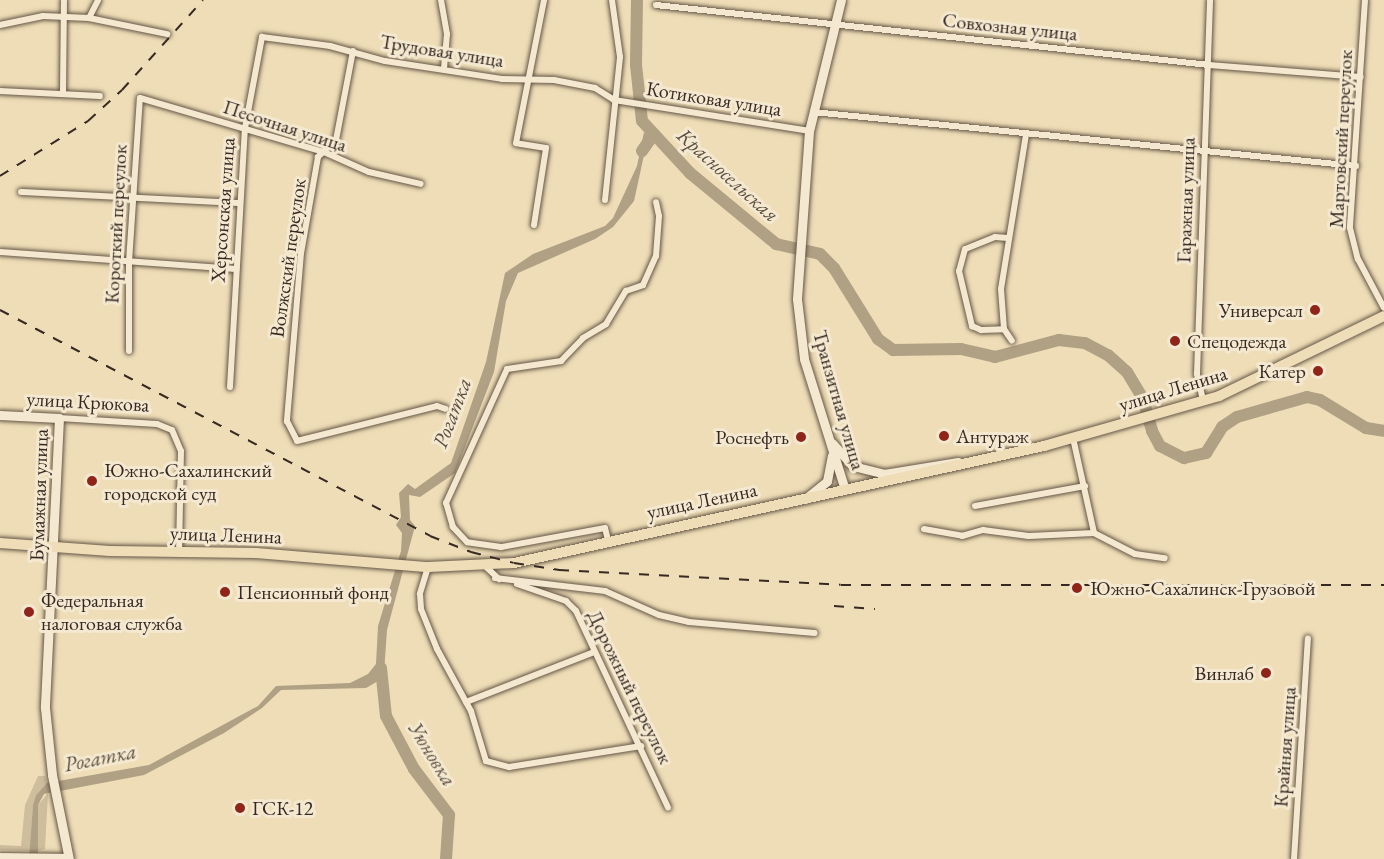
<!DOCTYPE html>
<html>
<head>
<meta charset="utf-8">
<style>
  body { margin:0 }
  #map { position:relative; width:1384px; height:859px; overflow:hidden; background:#eeddb6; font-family:"EB Garamond",serif }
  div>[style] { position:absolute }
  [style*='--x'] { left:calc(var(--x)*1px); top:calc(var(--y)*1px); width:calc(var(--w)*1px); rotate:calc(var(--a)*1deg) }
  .green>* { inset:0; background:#cfbe9d }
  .water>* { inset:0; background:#b0a084 }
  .river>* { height:12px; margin:-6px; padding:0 6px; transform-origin:6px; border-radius:6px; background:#b0a084 }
  .roads { filter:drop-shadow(0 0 2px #655647) drop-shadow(0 0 2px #655647) }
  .street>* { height:6px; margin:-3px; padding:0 3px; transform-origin:3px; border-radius:3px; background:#f4e9d0 }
  .secondary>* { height:9px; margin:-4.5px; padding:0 4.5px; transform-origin:4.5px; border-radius:4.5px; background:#f4e9d0 }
  .primary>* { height:10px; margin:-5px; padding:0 5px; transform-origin:5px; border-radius:5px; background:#eeddb6 }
  .rail>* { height:2px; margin-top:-1px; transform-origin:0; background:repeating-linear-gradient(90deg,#372922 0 10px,transparent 0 20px) }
  .dots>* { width:16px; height:16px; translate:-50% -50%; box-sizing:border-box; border:3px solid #f4e9d0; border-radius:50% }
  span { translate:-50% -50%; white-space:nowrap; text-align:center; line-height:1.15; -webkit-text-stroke:6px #f4e9d0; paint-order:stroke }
  .street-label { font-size:20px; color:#372922 }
  .poi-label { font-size:20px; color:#372922 }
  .right { translate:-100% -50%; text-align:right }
  .left { translate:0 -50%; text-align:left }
  .water-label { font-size:21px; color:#5b4d3f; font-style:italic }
</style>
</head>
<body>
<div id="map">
  <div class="green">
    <i style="clip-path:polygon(38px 776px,45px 776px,47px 783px,36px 795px,33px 805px,30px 851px,0 850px,0 845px,21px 846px,25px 805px)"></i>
    <i style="clip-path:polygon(48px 793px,45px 849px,38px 851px,38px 805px)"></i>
  </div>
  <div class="water">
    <i style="clip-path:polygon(644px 132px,654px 142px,646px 146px,634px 201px,613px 227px,595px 239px,518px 273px,506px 301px,494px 372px,455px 473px,420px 497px,409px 495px,410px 520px,415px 526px,387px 630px,384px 673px,378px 681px,366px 688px,281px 690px,262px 708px,224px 733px,144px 775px,44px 794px,38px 805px,38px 854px,29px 859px,33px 805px,36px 795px,47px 783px,149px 765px,258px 706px,276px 686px,350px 683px,368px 674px,376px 664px,378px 626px,401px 551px,402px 533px,396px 525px,401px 517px,399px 493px,408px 484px,415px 489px,451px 463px,486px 362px,505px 273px,533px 254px,605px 226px,613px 218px,637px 166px)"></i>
  </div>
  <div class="river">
    <i style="--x:637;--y:0;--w:65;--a:90.9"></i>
    <i style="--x:636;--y:65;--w:56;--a:83.9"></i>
    <i style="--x:642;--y:121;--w:71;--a:47.3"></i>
    <i style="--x:690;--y:173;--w:112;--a:39.5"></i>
    <i style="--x:776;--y:244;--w:45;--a:12.8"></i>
    <i style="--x:820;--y:254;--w:20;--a:45"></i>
    <i style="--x:834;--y:268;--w:84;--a:58.2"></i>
    <i style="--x:878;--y:339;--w:19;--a:36"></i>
    <i style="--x:893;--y:350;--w:68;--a:-0.8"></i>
    <i style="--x:961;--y:349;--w:35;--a:13"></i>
    <i style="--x:995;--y:357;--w:66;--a:-14.9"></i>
    <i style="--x:1059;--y:340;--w:26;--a:7"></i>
    <i style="--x:1085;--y:343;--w:26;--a:28"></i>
    <i style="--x:1108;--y:355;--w:25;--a:42"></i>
    <i style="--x:1127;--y:372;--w:31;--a:59"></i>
    <i style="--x:1143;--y:399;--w:33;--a:74"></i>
    <i style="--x:1152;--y:431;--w:17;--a:62"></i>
    <i style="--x:1160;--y:446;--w:27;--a:27"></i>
    <i style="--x:1184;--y:458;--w:23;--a:-13"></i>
    <i style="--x:1206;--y:453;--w:31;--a:-58"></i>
    <i style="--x:1222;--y:427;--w:18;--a:-34"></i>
    <i style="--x:1237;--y:417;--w:73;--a:-15.9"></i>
    <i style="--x:1307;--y:397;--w:13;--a:13"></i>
    <i style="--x:1320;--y:400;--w:54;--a:31.3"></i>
    <i style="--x:1366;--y:428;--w:18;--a:9"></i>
    <i style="--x:642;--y:151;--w:21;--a:-55"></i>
    <i style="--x:381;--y:668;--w:48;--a:84.1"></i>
    <i style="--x:386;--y:716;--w:60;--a:62.2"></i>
    <i style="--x:414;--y:769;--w:58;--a:52.7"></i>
    <i style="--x:449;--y:815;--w:44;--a:93.9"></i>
  </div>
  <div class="roads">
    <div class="street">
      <i style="--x:441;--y:0;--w:35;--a:80"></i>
      <i style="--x:447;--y:34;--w:35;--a:95"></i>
      <i style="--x:1365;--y:0;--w:228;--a:93.8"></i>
      <i style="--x:1350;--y:228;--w:32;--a:76"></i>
      <i style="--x:1358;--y:259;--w:55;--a:62"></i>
      <i style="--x:656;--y:5;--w:556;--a:6.19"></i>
      <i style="--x:1209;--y:65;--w:152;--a:4.5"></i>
      <i style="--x:89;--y:18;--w:20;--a:-63"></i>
      <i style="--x:0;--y:25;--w:44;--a:-11.8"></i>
      <i style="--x:43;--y:16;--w:46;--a:2.5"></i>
      <i style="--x:89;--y:18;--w:80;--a:11.6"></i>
      <i style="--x:353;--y:51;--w:91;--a:100.8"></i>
      <i style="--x:336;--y:140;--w:25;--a:137"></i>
      <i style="--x:318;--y:157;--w:97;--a:100"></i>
      <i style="--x:301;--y:253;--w:169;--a:94.8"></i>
      <i style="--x:287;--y:421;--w:22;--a:63"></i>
      <i style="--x:297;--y:441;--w:144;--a:-14"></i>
      <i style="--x:437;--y:406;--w:9;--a:18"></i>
      <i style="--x:0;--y:91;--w:100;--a:2.9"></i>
      <i style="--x:63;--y:93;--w:93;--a:-89.4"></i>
      <i style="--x:813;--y:112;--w:546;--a:5.68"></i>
      <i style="--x:21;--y:192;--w:219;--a:2.9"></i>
      <i style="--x:605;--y:200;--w:144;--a:-84"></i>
      <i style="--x:620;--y:57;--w:58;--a:-98"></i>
      <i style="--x:534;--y:225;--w:78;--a:-81.1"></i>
      <i style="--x:546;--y:148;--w:30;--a:-171"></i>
      <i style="--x:516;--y:143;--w:146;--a:-78.9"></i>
      <i style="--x:1008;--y:238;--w:13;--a:-176"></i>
      <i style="--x:995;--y:237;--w:32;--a:158"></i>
      <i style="--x:965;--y:249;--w:23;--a:105"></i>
      <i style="--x:959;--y:271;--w:57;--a:76.7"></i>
      <i style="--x:972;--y:326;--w:10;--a:24"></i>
      <i style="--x:981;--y:330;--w:23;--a:-2"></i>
      <i style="--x:1004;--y:329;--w:14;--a:56"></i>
      <i style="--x:0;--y:252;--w:237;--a:4.1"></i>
      <i style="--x:1004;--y:329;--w:40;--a:-94.3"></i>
      <i style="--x:1001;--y:289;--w:157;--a:-80.8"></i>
      <i style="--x:129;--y:351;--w:89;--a:-90"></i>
      <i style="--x:129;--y:262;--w:164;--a:-86.2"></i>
      <i style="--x:140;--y:98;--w:192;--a:16.4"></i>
      <i style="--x:324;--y:152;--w:49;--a:24"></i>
      <i style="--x:369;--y:172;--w:53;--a:13"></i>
      <i style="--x:230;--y:387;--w:259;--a:-86.7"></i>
      <i style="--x:245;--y:128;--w:93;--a:-79.4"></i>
      <i style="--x:262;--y:37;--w:69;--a:7.5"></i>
      <i style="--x:330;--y:46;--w:57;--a:15.3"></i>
      <i style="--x:385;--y:61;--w:118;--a:8.7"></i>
      <i style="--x:502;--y:79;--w:52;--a:1.1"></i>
      <i style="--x:554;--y:80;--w:42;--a:11"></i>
      <i style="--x:595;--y:88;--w:22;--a:32"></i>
      <i style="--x:614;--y:100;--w:197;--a:9"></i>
      <i style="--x:1203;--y:400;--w:27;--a:-103"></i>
      <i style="--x:1197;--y:374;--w:374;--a:-88"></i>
      <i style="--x:59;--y:418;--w:98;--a:3.5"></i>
      <i style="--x:157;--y:424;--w:16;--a:22"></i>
      <i style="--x:172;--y:430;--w:23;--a:67"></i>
      <i style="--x:181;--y:451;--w:100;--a:91.1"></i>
      <i style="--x:1073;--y:438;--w:97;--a:77.5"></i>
      <i style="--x:975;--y:506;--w:112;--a:-10.3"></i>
      <i style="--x:924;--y:529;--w:39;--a:10"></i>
      <i style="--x:962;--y:536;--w:22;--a:-16"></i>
      <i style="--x:983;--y:530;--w:46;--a:7.4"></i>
      <i style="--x:1029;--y:536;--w:65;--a:-2.6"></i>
      <i style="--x:1094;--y:533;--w:46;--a:27.1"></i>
      <i style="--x:1135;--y:554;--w:30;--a:8"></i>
      <i style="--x:608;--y:540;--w:12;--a:-104"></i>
      <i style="--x:605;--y:528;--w:106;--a:169.6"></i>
      <i style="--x:501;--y:547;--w:34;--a:-172"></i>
      <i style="--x:467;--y:542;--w:21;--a:-133"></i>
      <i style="--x:453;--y:527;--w:25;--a:-106"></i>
      <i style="--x:446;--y:503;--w:147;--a:-65.5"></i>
      <i style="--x:507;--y:369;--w:55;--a:-8.4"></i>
      <i style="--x:561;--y:361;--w:32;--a:-46"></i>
      <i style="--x:583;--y:338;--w:27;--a:-31"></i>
      <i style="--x:606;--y:324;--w:39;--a:-59"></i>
      <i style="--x:626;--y:291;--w:18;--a:-19"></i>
      <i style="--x:643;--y:285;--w:32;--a:-66"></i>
      <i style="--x:656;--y:256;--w:40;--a:-85.7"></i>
      <i style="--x:659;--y:216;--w:14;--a:-102"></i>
      <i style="--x:484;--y:565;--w:21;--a:43"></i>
      <i style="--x:428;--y:567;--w:28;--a:107"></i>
      <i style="--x:420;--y:594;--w:15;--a:86"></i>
      <i style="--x:421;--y:609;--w:43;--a:68.2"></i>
      <i style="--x:437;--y:649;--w:71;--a:61.3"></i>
      <i style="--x:471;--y:711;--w:52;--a:73.3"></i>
      <i style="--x:486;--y:761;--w:24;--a:15"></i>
      <i style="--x:509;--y:767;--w:134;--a:-9"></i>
      <i style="--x:495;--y:578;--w:111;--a:6.7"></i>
      <i style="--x:605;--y:591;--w:59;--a:24"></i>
      <i style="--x:659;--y:615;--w:31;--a:13"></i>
      <i style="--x:689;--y:622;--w:126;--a:5"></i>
      <i style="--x:517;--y:584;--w:52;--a:19.1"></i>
      <i style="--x:566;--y:601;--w:14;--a:45"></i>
      <i style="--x:576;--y:611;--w:217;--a:64.9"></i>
      <i style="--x:466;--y:702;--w:137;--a:-21.3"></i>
      <i style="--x:0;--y:856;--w:69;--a:0.8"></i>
      <i style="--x:1294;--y:859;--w:221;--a:-86.4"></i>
    </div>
    <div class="secondary">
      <i style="--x:841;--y:0;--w:135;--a:103.7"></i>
      <i style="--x:809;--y:131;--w:168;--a:94.1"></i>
      <i style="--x:797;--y:299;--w:60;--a:83.3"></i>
      <i style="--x:804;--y:359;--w:137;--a:72.6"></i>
      <i style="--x:0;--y:415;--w:59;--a:2.9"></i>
      <i style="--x:59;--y:418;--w:290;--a:92.8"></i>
      <i style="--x:45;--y:708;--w:67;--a:84"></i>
      <i style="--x:52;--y:775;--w:86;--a:78.6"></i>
      <i style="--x:832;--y:443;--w:31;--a:48"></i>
      <i style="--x:853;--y:466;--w:32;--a:14"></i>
      <i style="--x:884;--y:474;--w:75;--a:-9.2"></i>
      <i style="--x:805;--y:499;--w:28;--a:-39"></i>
      <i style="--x:827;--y:481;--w:26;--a:-79"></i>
    </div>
    <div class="primary">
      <i style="--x:0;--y:543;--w:110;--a:4.2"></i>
      <i style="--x:110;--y:551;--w:146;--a:0.8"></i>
      <i style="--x:256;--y:553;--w:173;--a:4.7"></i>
      <i style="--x:428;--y:567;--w:86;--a:-2.7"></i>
      <i style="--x:514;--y:563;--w:543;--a:-12.45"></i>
      <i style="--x:1044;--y:446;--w:182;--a:-15.9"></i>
      <i style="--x:1219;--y:396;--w:183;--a:-25.9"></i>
    </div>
  </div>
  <div class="rail">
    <i style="--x:0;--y:176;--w:104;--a:-32"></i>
    <i style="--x:88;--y:121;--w:46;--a:-42.4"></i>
    <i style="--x:122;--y:90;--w:121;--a:-48"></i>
    <i style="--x:0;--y:310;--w:486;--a:27.7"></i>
    <i style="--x:430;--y:536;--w:44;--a:21.3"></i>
    <i style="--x:471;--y:552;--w:44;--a:14.3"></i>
    <i style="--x:514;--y:563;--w:46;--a:8.8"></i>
    <i style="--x:559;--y:570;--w:282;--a:3"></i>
    <i style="--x:841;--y:585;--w:543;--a:0"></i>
    <i style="--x:834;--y:606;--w:41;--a:4.2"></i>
  </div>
  <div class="dots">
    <i style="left:1315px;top:310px;background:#8f2418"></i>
    <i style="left:1175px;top:341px;background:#8f2418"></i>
    <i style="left:1318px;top:371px;background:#8f2418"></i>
    <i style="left:944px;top:436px;background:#8f2418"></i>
    <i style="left:801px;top:437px;background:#8f2418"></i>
    <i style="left:92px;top:481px;background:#8f2418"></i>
    <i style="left:1077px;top:588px;background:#8f2418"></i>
    <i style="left:225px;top:592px;background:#8f2418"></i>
    <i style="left:29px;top:612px;background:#8f2418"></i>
    <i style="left:1266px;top:673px;background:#8f2418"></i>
    <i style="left:240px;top:808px;background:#8f2418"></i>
  </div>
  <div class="street-label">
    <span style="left:1010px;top:27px;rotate:6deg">Совхозная улица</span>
    <span style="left:442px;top:51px;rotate:9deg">Трудовая улица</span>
    <span style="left:714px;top:99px;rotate:9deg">Котиковая улица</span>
    <span style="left:285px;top:126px;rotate:18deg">Песочная улица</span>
    <span style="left:1341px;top:139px;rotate:-87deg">Мартовский переулок</span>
    <span style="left:1186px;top:200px;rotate:-88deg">Гаражная улица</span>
    <span style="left:223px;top:210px;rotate:-86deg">Херсонская улица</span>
    <span style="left:116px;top:224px;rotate:-87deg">Короткий переулок</span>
    <span style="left:288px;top:258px;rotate:-82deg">Волжский переулок</span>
    <span style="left:1173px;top:389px;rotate:-17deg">улица Ленина</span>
    <span style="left:839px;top:400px;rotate:74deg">Транзитная улица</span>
    <span style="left:88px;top:402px;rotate:3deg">улица Крюкова</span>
    <span style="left:39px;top:495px;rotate:-88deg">Бумажная улица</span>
    <span style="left:702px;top:501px;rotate:-12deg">улица Ленина</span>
    <span style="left:226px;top:535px;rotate:2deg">улица Ленина</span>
    <span style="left:630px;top:687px;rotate:64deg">Дорожный переулок</span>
    <span style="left:1285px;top:747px;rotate:-86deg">Крайняя улица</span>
  </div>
  <div class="poi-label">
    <span class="right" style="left:1303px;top:310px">Универсал</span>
    <span class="left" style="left:1187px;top:341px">Спецодежда</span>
    <span class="right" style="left:1306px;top:371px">Катер</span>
    <span class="left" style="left:956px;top:436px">Антураж</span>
    <span class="right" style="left:789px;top:437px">Роснефть</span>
    <span class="left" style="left:104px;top:482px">Южно-Сахалинский<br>городской суд</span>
    <span class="left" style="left:1090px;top:588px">Южно-Сахалинск-Грузовой</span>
    <span class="left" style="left:237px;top:592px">Пенсионный фонд</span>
    <span class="left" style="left:41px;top:612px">Федеральная<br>налоговая служба</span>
    <span class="right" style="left:1254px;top:673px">Винлаб</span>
    <span class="left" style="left:252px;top:808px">ГСК-12</span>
  </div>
  <div class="water-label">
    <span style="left:728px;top:175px;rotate:42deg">Красносельская</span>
    <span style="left:452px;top:413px;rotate:-69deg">Рогатка</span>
    <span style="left:432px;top:754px;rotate:58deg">Уюновка</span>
    <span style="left:100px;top:758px;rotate:-11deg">Рогатка</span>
  </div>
</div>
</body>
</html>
